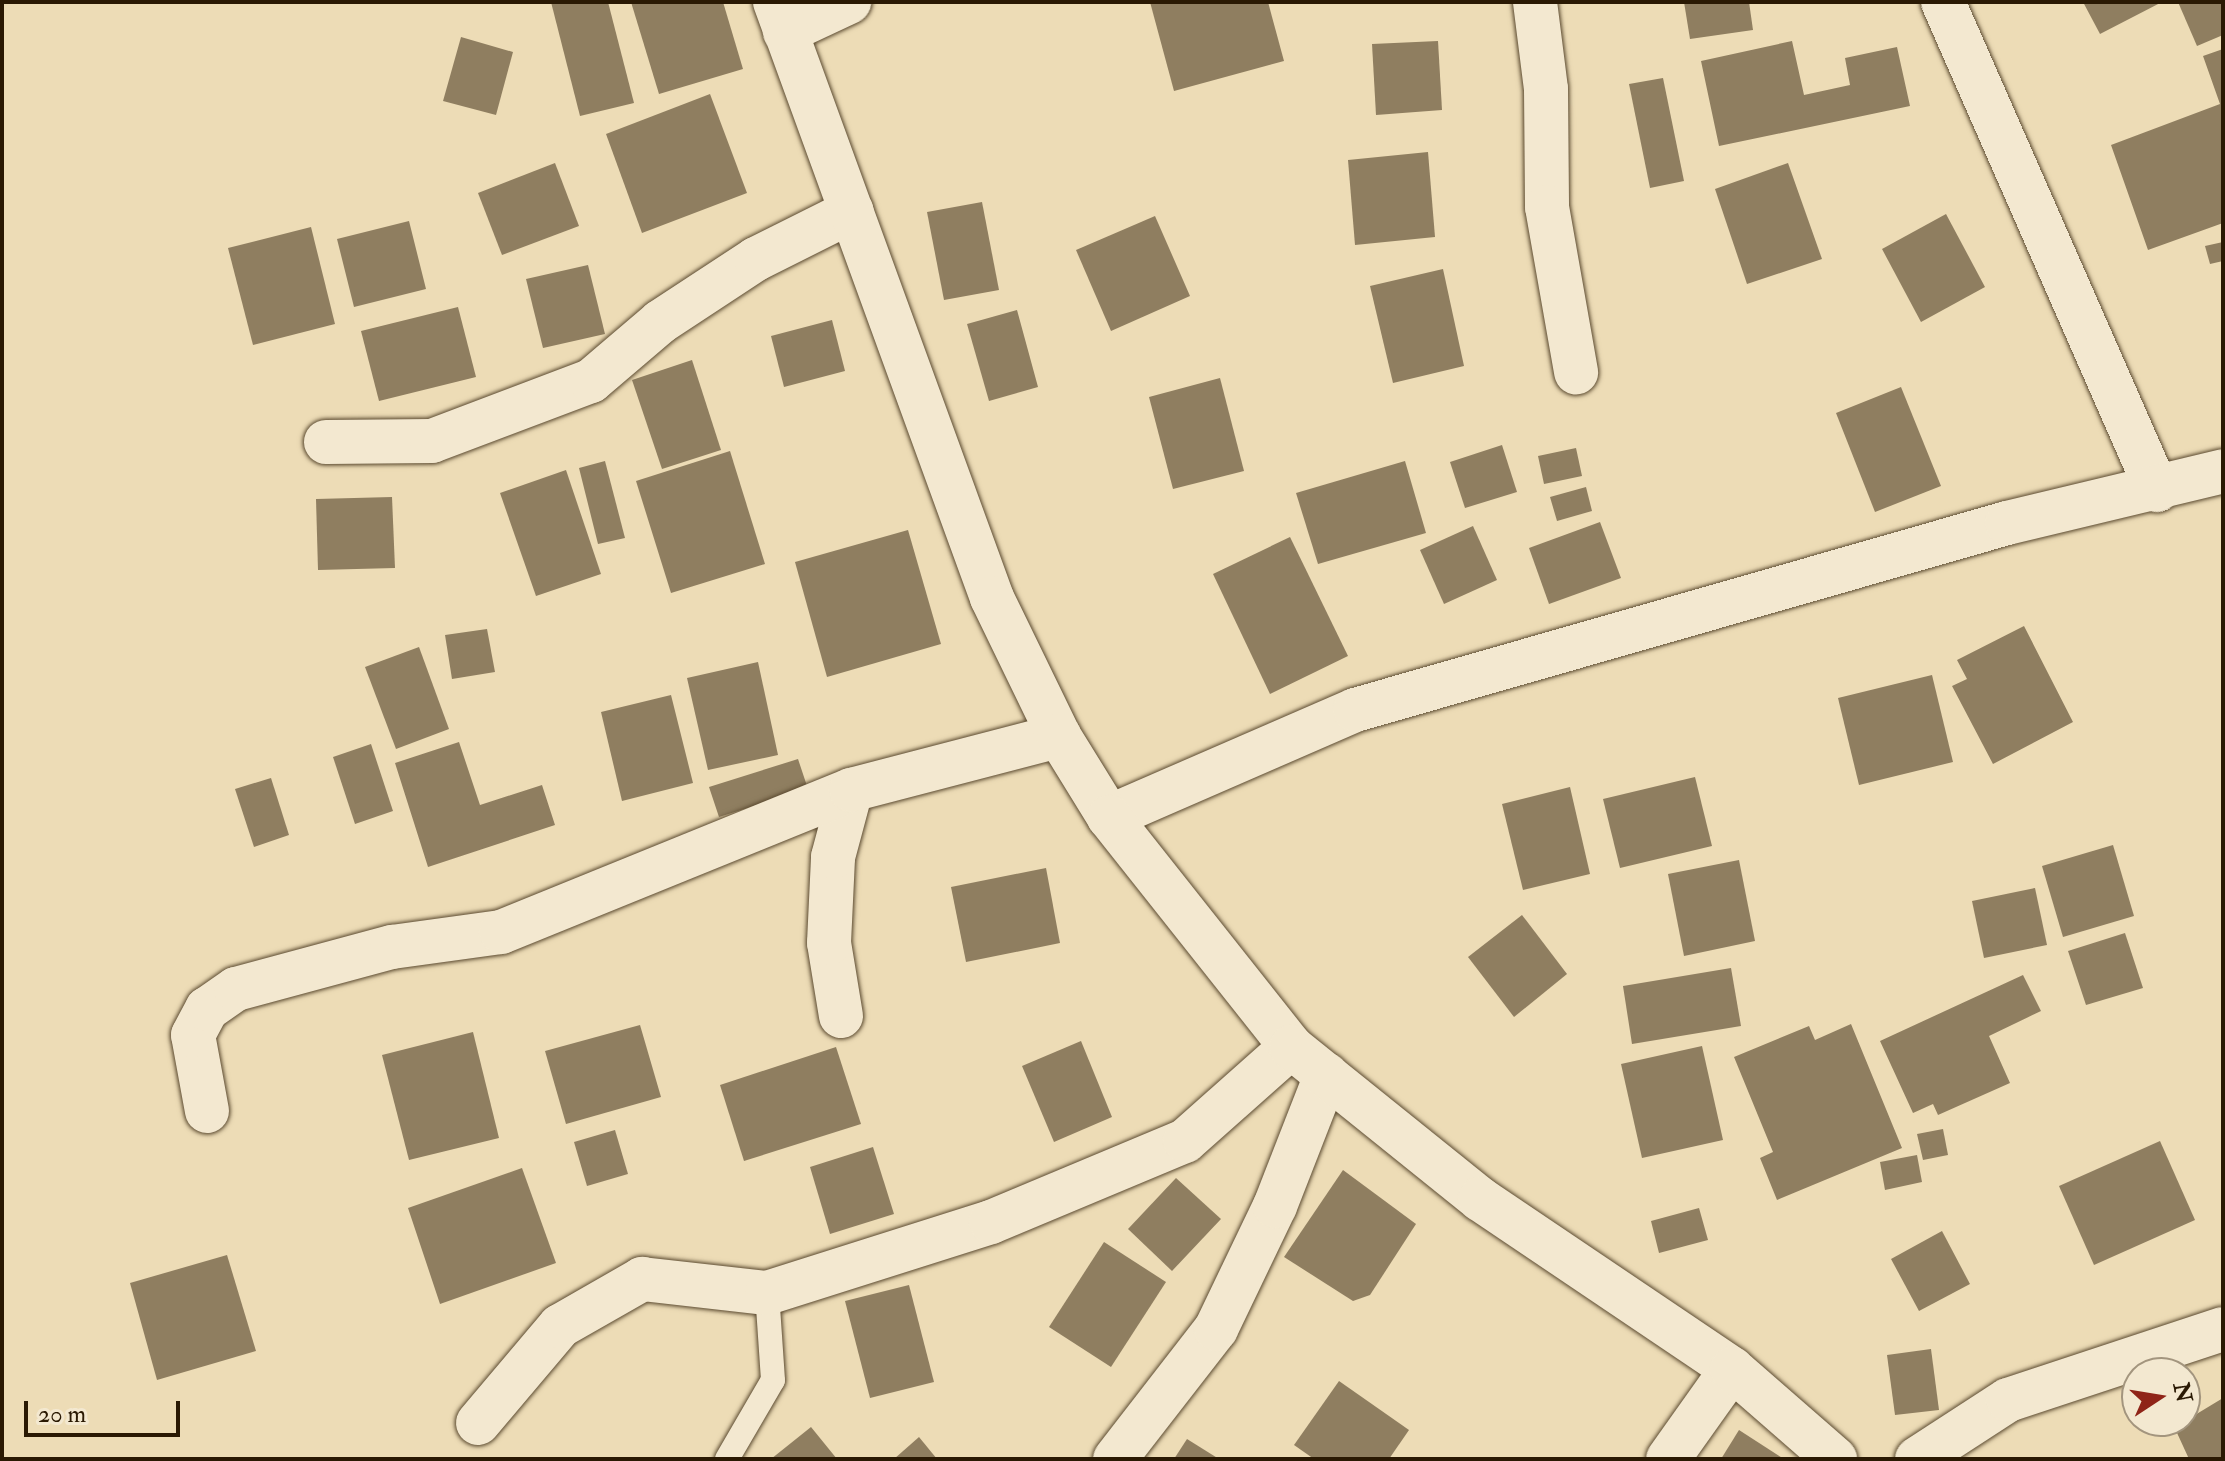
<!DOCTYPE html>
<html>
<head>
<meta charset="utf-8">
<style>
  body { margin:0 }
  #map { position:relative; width:2225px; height:1461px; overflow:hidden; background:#eddcb6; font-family:"IM FELL Double Pica",serif }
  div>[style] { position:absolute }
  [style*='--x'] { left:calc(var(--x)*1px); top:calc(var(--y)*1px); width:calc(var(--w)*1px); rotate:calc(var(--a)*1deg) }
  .building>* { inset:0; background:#8f7e60 }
  .roads { filter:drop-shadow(0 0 2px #5b4a30) drop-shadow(0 0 2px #5b4a30) }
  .lane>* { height:24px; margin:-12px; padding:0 12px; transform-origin:12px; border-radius:12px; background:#f3e8d0 }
  .street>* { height:44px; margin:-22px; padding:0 22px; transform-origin:22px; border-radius:22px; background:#f3e8d0 }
  .secondary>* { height:44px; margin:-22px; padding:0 22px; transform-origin:22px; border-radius:22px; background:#f3e8d0 }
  span { translate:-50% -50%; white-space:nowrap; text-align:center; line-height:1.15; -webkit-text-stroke:6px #f3e8d0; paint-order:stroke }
  .frame { position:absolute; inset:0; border:4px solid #2a1903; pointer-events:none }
  .north { position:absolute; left:2121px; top:1357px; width:80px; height:80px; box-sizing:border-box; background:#f3e8d0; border:2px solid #a3957e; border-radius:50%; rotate:78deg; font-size:22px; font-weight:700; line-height:32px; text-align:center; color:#2a1903 }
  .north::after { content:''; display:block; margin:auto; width:28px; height:36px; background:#8f2418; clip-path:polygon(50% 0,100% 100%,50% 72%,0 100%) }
  .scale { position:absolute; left:24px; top:1401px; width:156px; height:36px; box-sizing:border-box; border:4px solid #2a1903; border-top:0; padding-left:10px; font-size:24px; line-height:28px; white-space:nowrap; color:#2a1903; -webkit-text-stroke:6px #f3e8d0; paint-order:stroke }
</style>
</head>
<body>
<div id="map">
  <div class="building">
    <i style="clip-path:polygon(551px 2px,608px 2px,634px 103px,580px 116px)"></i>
    <i style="clip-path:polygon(631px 2px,723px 2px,743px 69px,659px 94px)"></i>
    <i style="clip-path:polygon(1150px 2px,1268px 2px,1284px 61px,1174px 91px)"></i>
    <i style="clip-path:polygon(1684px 2px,1749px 2px,1753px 30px,1690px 39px)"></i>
    <i style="clip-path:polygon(2083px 2px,2162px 2px,2100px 34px)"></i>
    <i style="clip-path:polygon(2178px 2px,2223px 2px,2223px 35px,2197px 46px)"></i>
    <i style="clip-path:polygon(461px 37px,513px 52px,496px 115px,443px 101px)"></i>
    <i style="clip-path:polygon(1438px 41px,1442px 110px,1376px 115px,1372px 44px)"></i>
    <i style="clip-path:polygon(1792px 41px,1804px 95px,1850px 85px,1845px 58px,1897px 47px,1910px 106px,1719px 146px,1701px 61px)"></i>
    <i style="clip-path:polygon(2223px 49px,2223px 223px,2148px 250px,2111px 145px,2220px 104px,2203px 56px)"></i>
    <i style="clip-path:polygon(1663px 78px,1684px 181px,1650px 188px,1629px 84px)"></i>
    <i style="clip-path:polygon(710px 94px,747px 193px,642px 233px,606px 134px)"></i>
    <i style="clip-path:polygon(1428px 152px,1435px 237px,1355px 245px,1348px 160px)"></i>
    <i style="clip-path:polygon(555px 163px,579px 226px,502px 255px,478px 193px)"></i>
    <i style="clip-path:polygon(1788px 163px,1822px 259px,1747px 284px,1715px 189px)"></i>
    <i style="clip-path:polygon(982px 202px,999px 290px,944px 300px,927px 212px)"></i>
    <i style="clip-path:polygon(1946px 214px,1985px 287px,1921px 322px,1882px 249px)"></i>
    <i style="clip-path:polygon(1155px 216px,1190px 296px,1111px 331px,1076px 250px)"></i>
    <i style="clip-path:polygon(409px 221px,426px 289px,354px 307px,337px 239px)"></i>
    <i style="clip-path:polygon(311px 227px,335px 324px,253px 345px,228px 248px)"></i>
    <i style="clip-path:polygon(2223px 242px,2223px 261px,2210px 264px,2205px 246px)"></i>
    <i style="clip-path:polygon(588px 265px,605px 334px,543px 348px,526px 279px)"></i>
    <i style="clip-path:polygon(1443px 269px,1464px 366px,1393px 383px,1370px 286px)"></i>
    <i style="clip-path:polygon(458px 307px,476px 377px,379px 401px,361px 331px)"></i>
    <i style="clip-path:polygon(1017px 310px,1038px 387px,989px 401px,967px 324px)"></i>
    <i style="clip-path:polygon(832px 320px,845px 371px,784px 387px,771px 336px)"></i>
    <i style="clip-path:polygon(692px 360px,721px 450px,662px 469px,632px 380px)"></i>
    <i style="clip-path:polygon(1220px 378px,1244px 471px,1173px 489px,1149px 397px)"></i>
    <i style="clip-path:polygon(1901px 387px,1941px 486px,1875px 512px,1836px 413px)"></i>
    <i style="clip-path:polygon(1502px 445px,1517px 492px,1465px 508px,1450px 462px)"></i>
    <i style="clip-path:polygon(1576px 448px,1582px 476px,1544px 484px,1538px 456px)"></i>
    <i style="clip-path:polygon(730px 451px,765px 564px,671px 593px,636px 481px)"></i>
    <i style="clip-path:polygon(605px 461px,625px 538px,598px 544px,579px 468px)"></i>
    <i style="clip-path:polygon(1405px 461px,1426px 533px,1318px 564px,1296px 493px)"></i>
    <i style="clip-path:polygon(566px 470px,601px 574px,536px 596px,500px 493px)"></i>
    <i style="clip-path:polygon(1586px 487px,1592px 511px,1557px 521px,1550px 497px)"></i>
    <i style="clip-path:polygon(392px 497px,395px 568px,318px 570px,316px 499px)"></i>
    <i style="clip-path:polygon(1600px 522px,1621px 578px,1549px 604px,1529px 548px)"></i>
    <i style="clip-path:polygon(1473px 526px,1497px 580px,1444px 604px,1420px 550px)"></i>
    <i style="clip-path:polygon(908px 530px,941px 644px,827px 677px,795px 562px)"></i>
    <i style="clip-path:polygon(1290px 537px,1348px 656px,1270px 694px,1213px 574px)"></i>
    <i style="clip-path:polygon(2024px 626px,2073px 722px,1993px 764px,1952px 686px,1967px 679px,1957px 660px)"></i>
    <i style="clip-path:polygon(487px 629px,495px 672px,452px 679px,445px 635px)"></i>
    <i style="clip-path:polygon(419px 647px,449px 729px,396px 749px,365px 667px)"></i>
    <i style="clip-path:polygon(758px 662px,778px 755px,708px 770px,687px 678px)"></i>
    <i style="clip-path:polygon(1932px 675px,1953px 762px,1859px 785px,1838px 698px)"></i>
    <i style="clip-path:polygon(671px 695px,693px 783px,622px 801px,601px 712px)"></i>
    <i style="clip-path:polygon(459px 742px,480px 805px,542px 785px,555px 825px,428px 867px,395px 763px)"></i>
    <i style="clip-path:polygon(371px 744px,393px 811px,355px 824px,333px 757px)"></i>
    <i style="clip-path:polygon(798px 759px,808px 789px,719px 817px,709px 787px)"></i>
    <i style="clip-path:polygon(1695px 777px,1712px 846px,1620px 868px,1603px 799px)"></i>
    <i style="clip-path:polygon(271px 778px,289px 835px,254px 847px,235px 789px)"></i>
    <i style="clip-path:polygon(1570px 787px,1590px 874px,1523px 890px,1502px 804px)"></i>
    <i style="clip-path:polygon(2113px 845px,2134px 916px,2063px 937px,2042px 866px)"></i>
    <i style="clip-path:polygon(1739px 860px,1755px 941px,1684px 956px,1668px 874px)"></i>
    <i style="clip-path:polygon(1046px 868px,1060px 943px,966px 962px,951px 887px)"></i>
    <i style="clip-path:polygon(2035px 888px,2047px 945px,1984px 958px,1972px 901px)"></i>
    <i style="clip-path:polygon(1522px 915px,1567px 974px,1514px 1017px,1468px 957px)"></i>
    <i style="clip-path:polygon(2125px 933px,2143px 988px,2086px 1005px,2068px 951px)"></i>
    <i style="clip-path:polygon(1731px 968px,1741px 1026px,1632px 1044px,1623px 986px)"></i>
    <i style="clip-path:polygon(2023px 975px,2041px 1011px,1989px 1036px,2010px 1083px,1938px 1115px,1933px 1104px,1913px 1113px,1880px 1041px)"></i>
    <i style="clip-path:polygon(1851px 1024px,1902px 1148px,1777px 1200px,1760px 1158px,1773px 1152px,1734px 1057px,1809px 1026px,1815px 1040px)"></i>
    <i style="clip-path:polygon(640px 1025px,661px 1097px,566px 1124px,545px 1051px)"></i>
    <i style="clip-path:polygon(473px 1032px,499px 1138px,409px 1160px,382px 1055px)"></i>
    <i style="clip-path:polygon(1081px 1041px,1112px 1117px,1054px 1142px,1022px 1066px)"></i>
    <i style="clip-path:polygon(1702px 1046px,1723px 1140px,1642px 1158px,1621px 1064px)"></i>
    <i style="clip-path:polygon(836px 1047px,861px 1124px,744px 1161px,720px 1085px)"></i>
    <i style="clip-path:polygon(1943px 1129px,1948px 1155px,1923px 1160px,1917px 1134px)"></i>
    <i style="clip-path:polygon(615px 1130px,628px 1174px,587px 1186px,574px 1142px)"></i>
    <i style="clip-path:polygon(2160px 1141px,2195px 1220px,2094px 1265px,2059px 1186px)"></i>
    <i style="clip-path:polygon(873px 1147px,894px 1214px,830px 1234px,810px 1167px)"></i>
    <i style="clip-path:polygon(1917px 1155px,1922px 1182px,1885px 1190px,1880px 1162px)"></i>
    <i style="clip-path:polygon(522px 1168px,556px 1263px,440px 1304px,408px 1208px)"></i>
    <i style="clip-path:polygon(1343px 1170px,1416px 1224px,1370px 1295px,1353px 1301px,1284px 1257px)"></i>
    <i style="clip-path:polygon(1176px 1178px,1221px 1219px,1172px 1271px,1128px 1229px)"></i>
    <i style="clip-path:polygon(1699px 1208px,1708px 1240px,1659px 1253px,1651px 1221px)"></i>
    <i style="clip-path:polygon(1942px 1231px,1970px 1284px,1919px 1311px,1891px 1259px)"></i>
    <i style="clip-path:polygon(1104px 1242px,1166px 1282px,1111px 1367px,1049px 1327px)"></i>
    <i style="clip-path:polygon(227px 1255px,256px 1351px,157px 1380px,130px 1283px)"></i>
    <i style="clip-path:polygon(909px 1285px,934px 1382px,870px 1398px,845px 1301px)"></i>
    <i style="clip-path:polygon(1931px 1349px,1939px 1410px,1895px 1415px,1887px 1355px)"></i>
    <i style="clip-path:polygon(1339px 1381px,1409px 1430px,1389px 1459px,1314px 1459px,1294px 1445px)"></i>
    <i style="clip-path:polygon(2223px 1398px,2223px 1459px,2189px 1459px,2172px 1422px,2185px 1421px)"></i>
    <i style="clip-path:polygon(811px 1427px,837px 1459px,771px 1459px)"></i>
    <i style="clip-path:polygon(1739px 1430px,1784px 1459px,1721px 1459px)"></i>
    <i style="clip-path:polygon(919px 1437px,937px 1459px,894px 1459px)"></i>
    <i style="clip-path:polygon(1187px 1439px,1219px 1459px,1174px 1459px)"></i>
  </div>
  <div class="roads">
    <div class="lane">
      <i style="--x:727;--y:1459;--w:91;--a:-59.8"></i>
      <i style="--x:773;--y:1380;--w:87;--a:-93.9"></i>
    </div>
    <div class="street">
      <i style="--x:1535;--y:2;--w:88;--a:82.8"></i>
      <i style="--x:1546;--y:89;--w:118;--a:89.5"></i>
      <i style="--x:1547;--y:207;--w:168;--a:80"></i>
      <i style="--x:1943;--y:2;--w:533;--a:66.32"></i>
      <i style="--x:785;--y:32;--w:71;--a:-25.1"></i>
      <i style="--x:326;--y:442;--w:106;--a:-0.5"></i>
      <i style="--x:432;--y:441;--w:170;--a:-20.7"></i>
      <i style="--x:591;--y:381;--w:91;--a:-40.5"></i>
      <i style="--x:660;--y:322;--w:115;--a:-33.3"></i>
      <i style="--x:756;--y:259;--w:107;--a:-26.6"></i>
      <i style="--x:1109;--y:817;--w:268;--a:-23.5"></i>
      <i style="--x:1355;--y:710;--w:678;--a:-16"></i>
      <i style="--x:2007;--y:523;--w:222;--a:-13.5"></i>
      <i style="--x:841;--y:1016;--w:74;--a:-99.3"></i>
      <i style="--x:829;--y:943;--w:86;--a:-87.3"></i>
      <i style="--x:833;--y:857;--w:69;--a:-75"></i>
      <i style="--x:207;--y:1111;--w:77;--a:-100.4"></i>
      <i style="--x:193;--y:1035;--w:30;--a:-62"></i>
      <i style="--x:207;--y:1009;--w:35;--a:-35"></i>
      <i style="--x:236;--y:989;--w:162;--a:-15.1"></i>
      <i style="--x:392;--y:947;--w:110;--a:-7.8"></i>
      <i style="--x:501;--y:932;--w:378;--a:-22.1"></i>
      <i style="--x:851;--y:790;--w:215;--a:-14.6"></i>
      <i style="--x:478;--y:1423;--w:127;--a:-49.8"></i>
      <i style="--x:560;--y:1326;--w:95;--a:-29.8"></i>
      <i style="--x:642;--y:1279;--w:126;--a:6.4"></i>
      <i style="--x:767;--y:1293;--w:235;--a:-17.6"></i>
      <i style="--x:991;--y:1222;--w:210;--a:-22.7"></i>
      <i style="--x:1185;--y:1141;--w:142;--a:-41.6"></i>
      <i style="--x:1115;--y:1459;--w:165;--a:-52.2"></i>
      <i style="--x:1216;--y:1329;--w:136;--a:-64.4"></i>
      <i style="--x:1275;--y:1206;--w:141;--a:-68.7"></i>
      <i style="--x:1668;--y:1459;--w:110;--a:-54.6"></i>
      <i style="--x:1917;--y:1459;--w:108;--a:-33"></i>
      <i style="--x:2008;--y:1400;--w:226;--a:-18.3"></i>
    </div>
    <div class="secondary">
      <i style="--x:775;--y:2;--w:634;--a:69.99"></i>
      <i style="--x:992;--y:598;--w:153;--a:64.1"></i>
      <i style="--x:1059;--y:736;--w:95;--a:58.3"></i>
      <i style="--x:1109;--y:817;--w:293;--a:51.6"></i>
      <i style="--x:1291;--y:1047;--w:243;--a:38.8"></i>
      <i style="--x:1480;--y:1199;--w:304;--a:34"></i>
      <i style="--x:1732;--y:1369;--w:137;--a:41.1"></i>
    </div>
  </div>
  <div class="frame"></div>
  <div class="north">N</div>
  <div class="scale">20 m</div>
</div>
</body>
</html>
